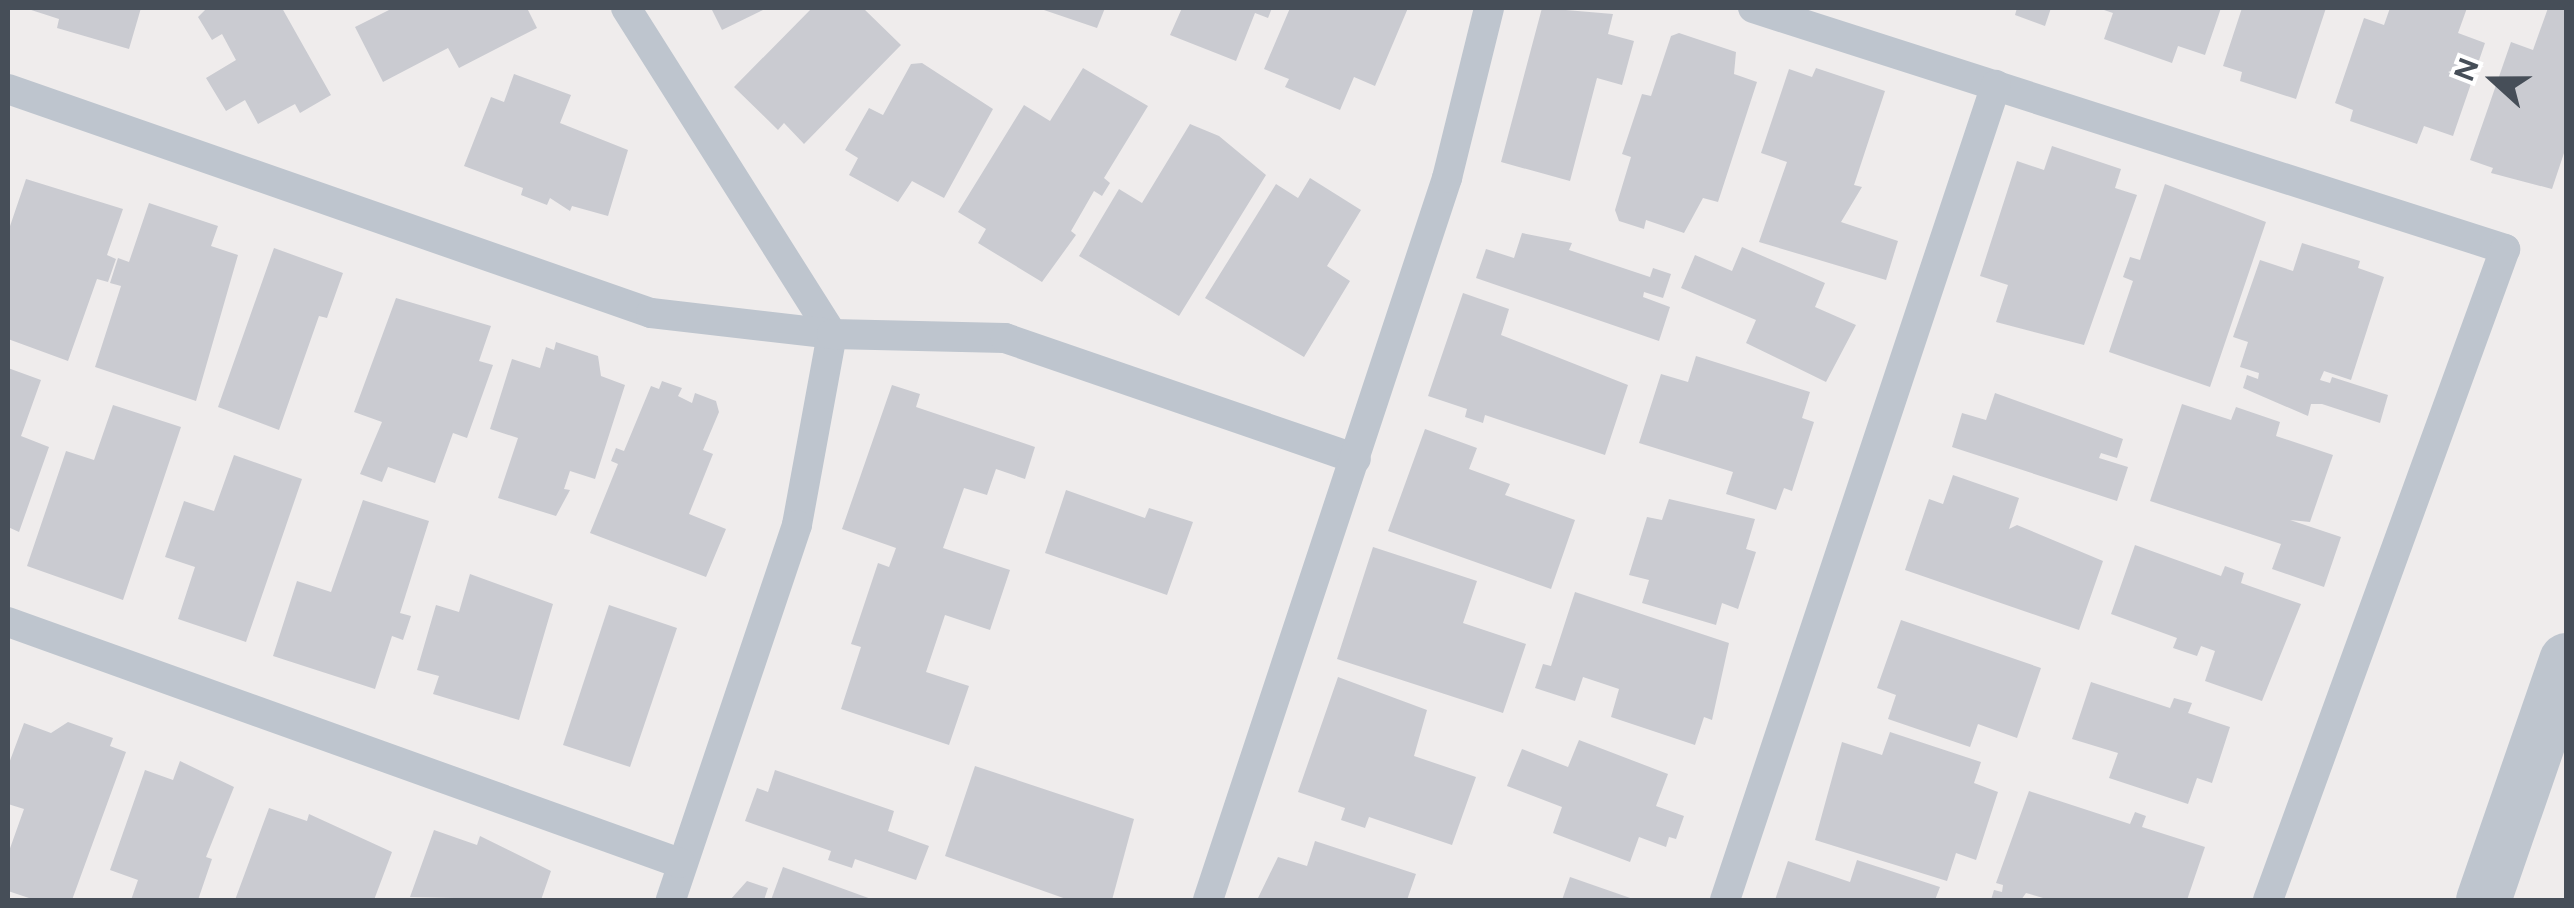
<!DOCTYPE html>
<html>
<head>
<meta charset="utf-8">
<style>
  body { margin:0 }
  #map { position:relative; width:2574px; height:908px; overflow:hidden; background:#efecec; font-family:Figtree,sans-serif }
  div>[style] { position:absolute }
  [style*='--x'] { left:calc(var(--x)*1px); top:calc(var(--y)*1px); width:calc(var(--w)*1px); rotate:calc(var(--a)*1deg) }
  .building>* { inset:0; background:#cacbd1 }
  .service>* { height:30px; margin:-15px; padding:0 15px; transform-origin:15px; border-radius:15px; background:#bec5ce }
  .tertiary>* { height:55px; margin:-27.5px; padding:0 27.5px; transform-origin:27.5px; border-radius:27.5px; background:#bec5ce }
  span { translate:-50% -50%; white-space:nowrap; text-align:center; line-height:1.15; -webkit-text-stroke:8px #fff; paint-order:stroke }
  .frame { position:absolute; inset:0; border:10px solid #464e58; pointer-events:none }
  .north { position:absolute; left:2444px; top:30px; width:100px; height:100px; -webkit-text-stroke:8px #fff; paint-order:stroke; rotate:291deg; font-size:28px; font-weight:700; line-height:40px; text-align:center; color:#464e58 }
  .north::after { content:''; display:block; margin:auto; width:35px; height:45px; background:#464e58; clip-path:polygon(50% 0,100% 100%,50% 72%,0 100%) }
</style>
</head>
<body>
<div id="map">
  <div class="building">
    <i style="clip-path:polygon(25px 8px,141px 8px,129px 49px,57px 28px,59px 19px)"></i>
    <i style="clip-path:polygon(207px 8px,282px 8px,331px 95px,300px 113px,295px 104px,258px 124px,245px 100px,226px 111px,206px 78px,236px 60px,222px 34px,212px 40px,198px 17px)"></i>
    <i style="clip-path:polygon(393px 8px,527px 8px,537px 28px,459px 68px,448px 48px,383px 82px,355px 27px)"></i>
    <i style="clip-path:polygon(711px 8px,767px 8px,722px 30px)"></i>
    <i style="clip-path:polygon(812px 8px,863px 8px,901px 45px,804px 144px,784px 123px,778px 130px,734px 87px)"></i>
    <i style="clip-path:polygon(1038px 8px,1105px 8px,1097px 28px)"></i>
    <i style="clip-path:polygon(1182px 8px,1272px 8px,1268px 18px,1255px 13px,1236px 61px,1170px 35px)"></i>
    <i style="clip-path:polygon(1290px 8px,1408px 8px,1375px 86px,1354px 77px,1340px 110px,1285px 87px,1289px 79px,1264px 69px)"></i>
    <i style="clip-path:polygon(1542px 8px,1613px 14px,1608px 34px,1634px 41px,1622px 85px,1597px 78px,1570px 181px,1501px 162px)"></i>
    <i style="clip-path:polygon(2017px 8px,2051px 8px,2045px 26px,2015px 15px)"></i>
    <i style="clip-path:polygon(2098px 8px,2221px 8px,2205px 55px,2178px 46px,2172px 63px,2104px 39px,2113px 13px)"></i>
    <i style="clip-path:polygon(2242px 8px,2326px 8px,2296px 99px,2240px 81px,2242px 72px,2223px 66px)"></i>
    <i style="clip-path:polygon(2390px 8px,2467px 8px,2458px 33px,2485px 43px,2453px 136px,2424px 126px,2417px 144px,2350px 121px,2353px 110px,2335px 103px,2364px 18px,2384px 25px)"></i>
    <i style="clip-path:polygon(2548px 8px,2566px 8px,2566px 147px,2552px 189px,2491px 173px,2493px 168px,2470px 160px,2511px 42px,2533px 50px)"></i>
    <i style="clip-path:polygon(1679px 33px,1736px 52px,1734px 74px,1757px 82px,1718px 202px,1703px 198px,1684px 233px,1646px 220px,1644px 229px,1619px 221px,1615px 210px,1631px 157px,1622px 154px,1642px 94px,1651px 96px,1671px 36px)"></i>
    <i style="clip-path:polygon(922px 63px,993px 109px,944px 198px,912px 181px,898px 202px,849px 175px,858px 158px,845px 150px,869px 108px,883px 115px,911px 64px)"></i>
    <i style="clip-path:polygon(1083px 68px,1148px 106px,1104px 178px,1110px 183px,1102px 196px,1094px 191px,1071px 231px,1076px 235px,1042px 282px,978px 243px,986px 229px,958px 212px,1024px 105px,1050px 121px)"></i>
    <i style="clip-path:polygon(1816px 68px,1885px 91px,1854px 185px,1862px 187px,1841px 222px,1898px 241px,1886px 280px,1759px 242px,1787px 162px,1761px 153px,1789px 69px,1812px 77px)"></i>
    <i style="clip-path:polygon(514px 74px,571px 95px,560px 123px,628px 150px,608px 216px,572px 206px,570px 211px,550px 198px,547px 205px,521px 195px,523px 188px,464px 166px,491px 97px,504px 102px)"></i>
    <i style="clip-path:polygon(1190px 124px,1219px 136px,1266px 175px,1179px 316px,1079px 256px,1119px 189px,1142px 203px)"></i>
    <i style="clip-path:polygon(2052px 146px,2121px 169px,2115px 188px,2137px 195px,2084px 345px,1996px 322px,2008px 285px,1980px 276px,2017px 161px,2044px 170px)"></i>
    <i style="clip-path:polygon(1310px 178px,1361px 210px,1327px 266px,1350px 281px,1304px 357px,1205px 298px,1276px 184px,1298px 198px)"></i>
    <i style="clip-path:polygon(26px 179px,123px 209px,107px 255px,116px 259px,108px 282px,97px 279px,68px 361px,8px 339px,8px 232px)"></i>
    <i style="clip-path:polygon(2165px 184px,2266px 222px,2210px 387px,2109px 352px,2133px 281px,2123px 277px,2130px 257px,2140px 260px)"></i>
    <i style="clip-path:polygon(149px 203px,218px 226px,211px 246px,238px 255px,196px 401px,95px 367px,121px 286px,110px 283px,118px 258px,129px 262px)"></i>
    <i style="clip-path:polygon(1522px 233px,1572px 243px,1569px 250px,1650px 277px,1653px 268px,1671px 274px,1663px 298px,1644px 292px,1643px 297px,1670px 307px,1659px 341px,1476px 278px,1486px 249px,1514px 258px)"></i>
    <i style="clip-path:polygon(2302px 243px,2360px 261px,2358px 268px,2384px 277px,2351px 380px,2324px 371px,2320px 380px,2330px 383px,2332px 377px,2388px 395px,2380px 423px,2322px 404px,2311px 404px,2308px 416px,2243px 388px,2247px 375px,2258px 379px,2259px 373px,2240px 367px,2248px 342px,2233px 337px,2260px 260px,2293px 271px)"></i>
    <i style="clip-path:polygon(1742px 247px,1825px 283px,1815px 307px,1856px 325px,1826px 382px,1746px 343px,1756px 320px,1681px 288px,1695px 255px,1732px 271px)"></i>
    <i style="clip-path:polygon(274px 248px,343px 273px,327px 318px,319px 316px,279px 430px,218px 407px)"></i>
    <i style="clip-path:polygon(1463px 293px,1509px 309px,1501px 335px,1628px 385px,1605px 455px,1485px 415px,1483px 423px,1465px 417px,1467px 409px,1428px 396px)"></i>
    <i style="clip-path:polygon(396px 298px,491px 326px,479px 361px,493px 365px,467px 438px,453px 433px,435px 483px,388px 467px,382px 482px,360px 474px,382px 422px,354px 412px)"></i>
    <i style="clip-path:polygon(556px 342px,598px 356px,601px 376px,625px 385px,595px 479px,570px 471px,564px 489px,570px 490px,556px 516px,498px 498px,518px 438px,490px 429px,512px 359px,540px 368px,546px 347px,554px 350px)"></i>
    <i style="clip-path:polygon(1696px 356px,1810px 392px,1802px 418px,1814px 422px,1792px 491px,1784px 488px,1776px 510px,1726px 494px,1733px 472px,1639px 443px,1661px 374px,1688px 382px)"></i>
    <i style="clip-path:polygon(8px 368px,41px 380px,21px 436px,49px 447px,19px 532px,8px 527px)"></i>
    <i style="clip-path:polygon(662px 381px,682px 388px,678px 396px,692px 403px,695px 393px,716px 401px,719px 412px,703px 450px,713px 454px,689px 514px,726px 529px,706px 577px,590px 533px,618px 464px,611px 461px,616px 448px,624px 451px,651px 386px,659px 389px)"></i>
    <i style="clip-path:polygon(892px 385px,920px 394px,916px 407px,1035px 447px,1025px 479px,996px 469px,987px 495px,964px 488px,943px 548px,1010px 570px,990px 630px,945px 615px,926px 672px,969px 686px,949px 745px,841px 709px,861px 647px,851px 644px,878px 563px,889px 567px,896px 548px,842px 529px)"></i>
    <i style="clip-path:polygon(1995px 393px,2123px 439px,2117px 458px,2101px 453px,2099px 458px,2128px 467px,2117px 501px,1952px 447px,1962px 413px,1986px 420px)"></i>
    <i style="clip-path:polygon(2182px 404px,2231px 420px,2236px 407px,2280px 422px,2276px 436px,2333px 455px,2310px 522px,2290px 520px,2341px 537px,2324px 587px,2272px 569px,2281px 544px,2150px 501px)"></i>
    <i style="clip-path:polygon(113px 405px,181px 427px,123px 600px,27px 566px,66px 451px,94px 460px)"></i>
    <i style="clip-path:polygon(1425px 429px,1477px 448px,1469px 469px,1510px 484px,1505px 495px,1575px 520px,1551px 589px,1388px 531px)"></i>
    <i style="clip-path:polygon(234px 455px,302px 479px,246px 642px,178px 619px,195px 567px,165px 557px,184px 501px,214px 511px)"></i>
    <i style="clip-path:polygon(1953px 475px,2019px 498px,2009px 529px,2017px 525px,2103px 561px,2079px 630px,1905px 570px,1929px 499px,1943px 504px)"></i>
    <i style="clip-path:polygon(1066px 490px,1145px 518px,1149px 508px,1193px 522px,1167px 595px,1045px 553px)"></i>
    <i style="clip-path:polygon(1669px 499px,1755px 519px,1746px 549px,1756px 552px,1738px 609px,1722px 603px,1716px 625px,1642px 603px,1649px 580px,1629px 575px,1647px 517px,1662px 520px)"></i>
    <i style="clip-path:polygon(363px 500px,429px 521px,400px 613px,411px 616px,403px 640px,392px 636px,375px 689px,273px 656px,297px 581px,331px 592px)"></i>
    <i style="clip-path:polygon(2135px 545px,2221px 576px,2225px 566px,2244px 573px,2241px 583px,2301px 604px,2262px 701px,2205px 681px,2215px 651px,2201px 646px,2197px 656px,2173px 648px,2177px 638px,2111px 614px)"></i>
    <i style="clip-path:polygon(1373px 547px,1477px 581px,1463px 623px,1526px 644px,1503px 713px,1337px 659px)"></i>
    <i style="clip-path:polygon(470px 574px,553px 604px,519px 720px,433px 694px,439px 676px,417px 670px,436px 605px,459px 612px)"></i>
    <i style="clip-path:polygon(1575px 592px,1729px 643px,1712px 720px,1704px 717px,1695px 745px,1611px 717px,1619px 689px,1583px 677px,1575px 701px,1535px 688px,1543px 664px,1551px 666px)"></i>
    <i style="clip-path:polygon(609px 605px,677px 628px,630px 767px,563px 745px)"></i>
    <i style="clip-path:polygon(1901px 620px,2041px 668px,2017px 738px,1978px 724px,1970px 747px,1888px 719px,1896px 695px,1877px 688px)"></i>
    <i style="clip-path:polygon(1338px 677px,1427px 710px,1414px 756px,1476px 777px,1452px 845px,1369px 817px,1365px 828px,1341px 820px,1345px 808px,1298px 792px)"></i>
    <i style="clip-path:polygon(2091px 682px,2170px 708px,2174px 698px,2192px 703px,2188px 713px,2230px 727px,2212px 783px,2197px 778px,2188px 804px,2109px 778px,2118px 753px,2072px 739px)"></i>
    <i style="clip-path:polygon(68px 722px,113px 738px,110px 746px,126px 752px,72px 900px,35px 900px,8px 891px,8px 854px,24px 809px,8px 804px,8px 766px,24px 723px,51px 733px)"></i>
    <i style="clip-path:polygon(1890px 732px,1981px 762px,1974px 783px,1998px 792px,1976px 860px,1956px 853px,1947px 881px,1815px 840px,1842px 742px,1882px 755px)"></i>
    <i style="clip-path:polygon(1579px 740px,1668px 774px,1656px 806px,1684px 816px,1676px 839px,1669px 837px,1666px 847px,1639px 837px,1630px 862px,1553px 833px,1562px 807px,1507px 786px,1522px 749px,1568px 767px)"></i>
    <i style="clip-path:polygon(180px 761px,234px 787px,206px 857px,212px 859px,198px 900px,131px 900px,138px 880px,110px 870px,145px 770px,173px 780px)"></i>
    <i style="clip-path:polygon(975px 766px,1134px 819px,1112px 900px,1069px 900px,945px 856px)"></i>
    <i style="clip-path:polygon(775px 770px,894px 811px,888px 831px,929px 846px,916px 880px,855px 859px,852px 868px,828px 860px,831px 851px,745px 821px,757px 788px,768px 792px)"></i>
    <i style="clip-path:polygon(2029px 791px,2130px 824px,2135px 812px,2146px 816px,2142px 827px,2205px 847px,2187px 900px,2050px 900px,2026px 893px,2021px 900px,1991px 900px,1994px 890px,2002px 892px,2003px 885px,1996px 883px)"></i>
    <i style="clip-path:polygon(269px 808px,307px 821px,309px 814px,392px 852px,374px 900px,235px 900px)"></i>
    <i style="clip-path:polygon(434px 830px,477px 845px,480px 836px,551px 871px,541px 900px,410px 897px)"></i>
    <i style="clip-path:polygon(1315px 841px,1416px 874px,1407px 900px,1258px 898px,1278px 857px,1307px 866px)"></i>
    <i style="clip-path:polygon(1857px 860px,1940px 887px,1935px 900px,1775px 900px,1788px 861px,1850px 882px)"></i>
    <i style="clip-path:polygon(783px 867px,874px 900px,771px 900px)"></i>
    <i style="clip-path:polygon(1570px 877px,1636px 900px,1562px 900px)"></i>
    <i style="clip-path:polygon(747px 881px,768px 888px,764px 900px,730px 900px)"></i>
  </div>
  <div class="service">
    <i style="--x:626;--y:8;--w:386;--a:57.7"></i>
    <i style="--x:832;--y:334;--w:194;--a:100.4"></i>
    <i style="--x:797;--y:525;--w:396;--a:108.6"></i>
    <i style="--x:1753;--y:8;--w:790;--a:17.77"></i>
    <i style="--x:2505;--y:249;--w:693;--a:110"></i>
    <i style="--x:8;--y:89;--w:681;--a:19.21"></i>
    <i style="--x:651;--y:313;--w:182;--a:6.6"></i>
    <i style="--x:832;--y:334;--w:173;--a:1.3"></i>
    <i style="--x:1005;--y:338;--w:371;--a:19"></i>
    <i style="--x:8;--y:622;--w:714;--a:19.73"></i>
    <i style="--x:1208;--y:900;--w:761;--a:-71.68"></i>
    <i style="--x:1447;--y:178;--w:175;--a:-76.1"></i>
    <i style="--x:1725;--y:900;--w:859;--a:-71.61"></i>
  </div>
  <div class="tertiary">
    <i style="--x:2483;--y:900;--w:254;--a:-70.9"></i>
  </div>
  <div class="frame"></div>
  <div class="north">N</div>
</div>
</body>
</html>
